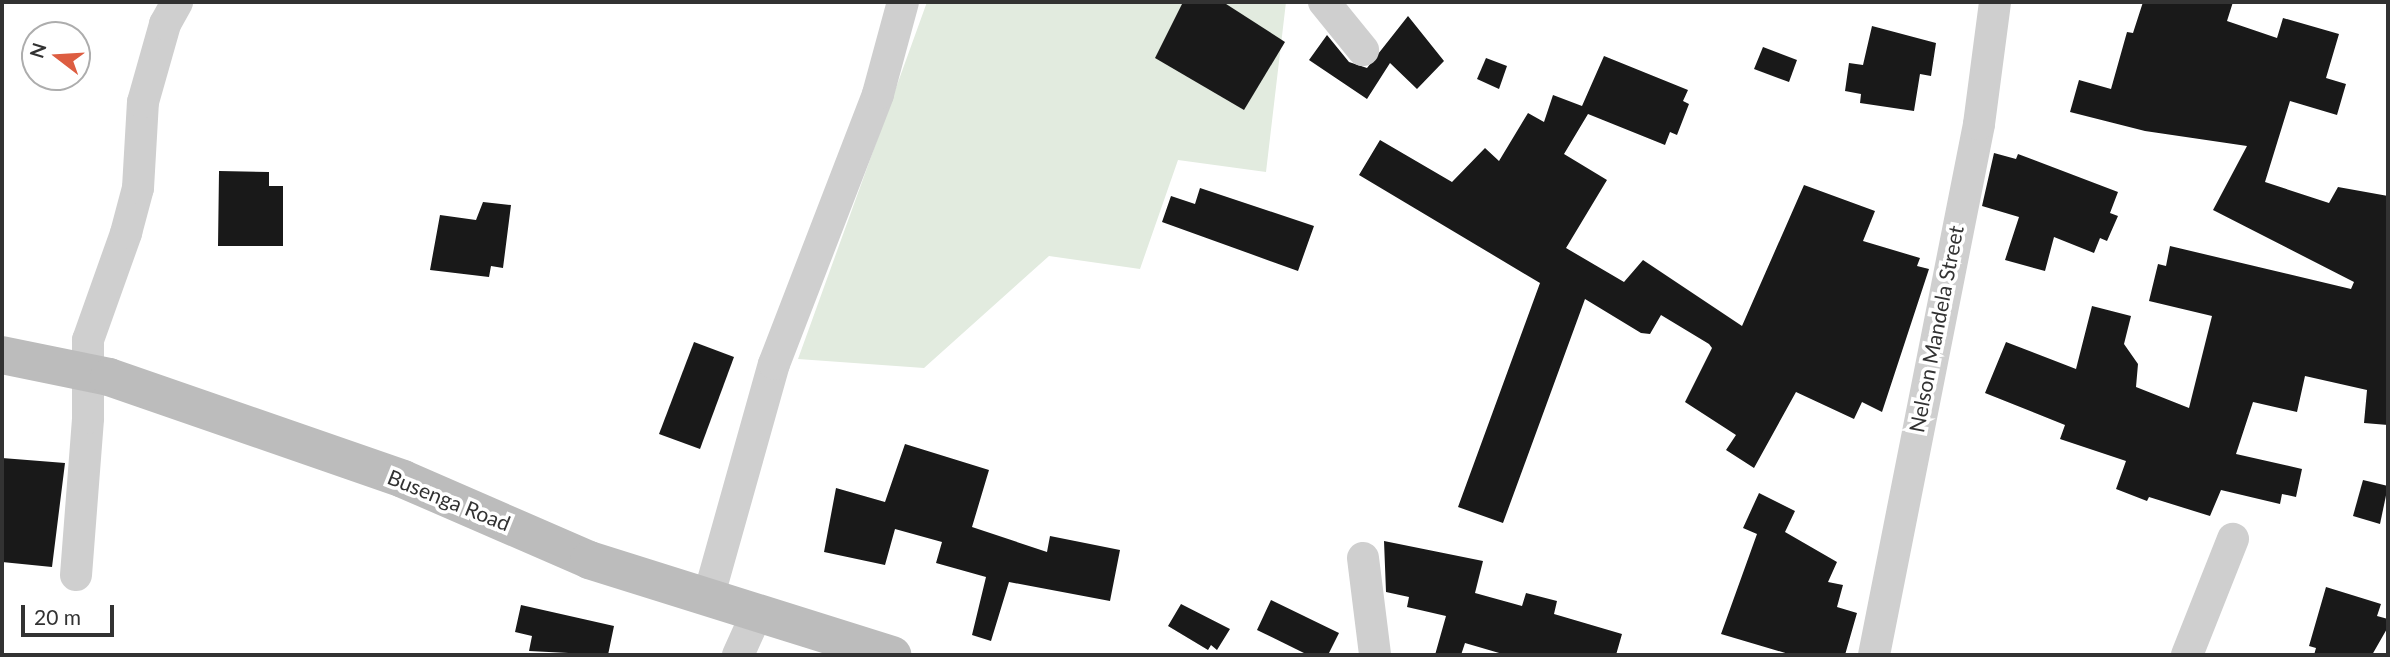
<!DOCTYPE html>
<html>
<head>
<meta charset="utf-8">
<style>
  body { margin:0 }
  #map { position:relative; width:2390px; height:657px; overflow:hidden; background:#fff; font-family:Lato,sans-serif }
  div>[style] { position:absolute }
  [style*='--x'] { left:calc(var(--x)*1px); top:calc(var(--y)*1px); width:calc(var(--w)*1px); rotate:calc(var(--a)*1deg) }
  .green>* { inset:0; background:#e2ebdf }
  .building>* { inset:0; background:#191919 }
  .street>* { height:32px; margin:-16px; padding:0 16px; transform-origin:16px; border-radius:16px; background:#cfcfcf }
  .secondary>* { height:38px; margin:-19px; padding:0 19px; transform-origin:19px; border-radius:19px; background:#bcbcbc }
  span { translate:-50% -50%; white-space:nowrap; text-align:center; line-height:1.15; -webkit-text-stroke:7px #fff; paint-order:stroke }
  .street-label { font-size:21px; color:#323232 }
  .frame { position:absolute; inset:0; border:4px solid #323232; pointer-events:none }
  .north { position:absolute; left:21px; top:21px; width:70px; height:70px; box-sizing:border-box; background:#fff; border:2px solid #adadad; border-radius:50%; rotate:287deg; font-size:19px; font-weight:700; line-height:28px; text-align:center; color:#323232 }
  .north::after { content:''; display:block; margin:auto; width:24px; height:32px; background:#dd5d41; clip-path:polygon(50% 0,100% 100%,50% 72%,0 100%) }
  .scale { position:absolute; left:21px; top:605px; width:93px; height:32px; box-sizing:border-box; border:4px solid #323232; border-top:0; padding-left:9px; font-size:21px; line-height:24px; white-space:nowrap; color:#323232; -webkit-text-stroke:5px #fff; paint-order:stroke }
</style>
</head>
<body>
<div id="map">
  <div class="green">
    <i style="clip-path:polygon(927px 2px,1286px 2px,1266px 172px,1178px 160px,1140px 269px,1049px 256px,924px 368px,798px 359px)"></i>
  </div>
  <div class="building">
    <i style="clip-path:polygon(1183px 2px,1223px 2px,1285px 42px,1244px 110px,1155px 58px)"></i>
    <i style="clip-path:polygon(2143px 2px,2233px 2px,2227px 21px,2277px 38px,2283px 18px,2339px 34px,2326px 78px,2346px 84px,2337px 115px,2290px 101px,2265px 182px,2329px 203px,2338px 187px,2388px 196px,2388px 425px,2364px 423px,2367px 390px,2305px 376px,2297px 412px,2253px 402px,2236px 454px,2302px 469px,2296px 497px,2282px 494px,2280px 504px,2221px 490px,2210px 516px,2149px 497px,2147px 501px,2116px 489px,2126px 461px,2060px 439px,2065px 425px,1985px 393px,2006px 342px,2076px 369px,2092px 306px,2131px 316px,2124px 344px,2138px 364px,2136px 387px,2189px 408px,2212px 316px,2149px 301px,2158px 264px,2166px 266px,2170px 246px,2351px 289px,2354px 282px,2213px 210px,2247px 146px,2145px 131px,2070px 112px,2079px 80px,2111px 89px,2127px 32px,2133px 33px)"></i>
    <i style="clip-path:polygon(1408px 16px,1444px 61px,1417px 89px,1390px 63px,1367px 99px,1309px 60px,1327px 35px,1349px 62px,1367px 68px)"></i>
    <i style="clip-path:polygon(1872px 26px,1936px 43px,1931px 76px,1920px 74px,1914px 111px,1860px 103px,1861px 94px,1845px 91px,1849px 63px,1863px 65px)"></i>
    <i style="clip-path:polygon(1763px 47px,1797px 60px,1789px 82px,1754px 69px)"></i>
    <i style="clip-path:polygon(1604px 56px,1688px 90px,1683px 101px,1689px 104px,1677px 135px,1670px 132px,1665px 145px,1588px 114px,1564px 154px,1607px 180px,1566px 248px,1624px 282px,1643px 260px,1742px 326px,1804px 185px,1875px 211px,1863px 241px,1920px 258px,1917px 266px,1929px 269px,1882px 412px,1862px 402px,1854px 419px,1796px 392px,1754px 468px,1726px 450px,1736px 435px,1685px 402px,1712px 348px,1709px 344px,1661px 315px,1650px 334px,1641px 333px,1585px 299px,1503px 523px,1458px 507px,1540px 283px,1359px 175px,1380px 140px,1452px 182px,1485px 148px,1499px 161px,1528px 113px,1544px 122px,1553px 95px,1582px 106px)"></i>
    <i style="clip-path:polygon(1486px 58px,1507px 66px,1499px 89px,1477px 79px)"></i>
    <i style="clip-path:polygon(1994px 153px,2016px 159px,2018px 154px,2118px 192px,2110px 213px,2118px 216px,2107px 241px,2100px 238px,2094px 253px,2054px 237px,2045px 271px,2005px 260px,2019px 217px,1982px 206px)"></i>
    <i style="clip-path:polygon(219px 171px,269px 172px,269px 186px,283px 186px,283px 246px,218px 246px)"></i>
    <i style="clip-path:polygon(1200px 188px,1314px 226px,1298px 271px,1162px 222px,1171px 196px,1195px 204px)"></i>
    <i style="clip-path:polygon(483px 202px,511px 205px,503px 268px,491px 266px,489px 277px,430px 270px,440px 215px,476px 220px)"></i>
    <i style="clip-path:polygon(694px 342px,734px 357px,700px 449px,659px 434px)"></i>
    <i style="clip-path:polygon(905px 444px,989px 470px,972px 527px,1047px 552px,1050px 536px,1120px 550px,1110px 601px,1009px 582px,991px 641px,972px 635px,986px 577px,936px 563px,942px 542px,895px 529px,885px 565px,824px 552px,836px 488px,885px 502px)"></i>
    <i style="clip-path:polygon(2px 458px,65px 463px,52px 567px,2px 562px)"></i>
    <i style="clip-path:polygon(2363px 480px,2388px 486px,2380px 524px,2353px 516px)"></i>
    <i style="clip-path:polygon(1759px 493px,1795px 511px,1785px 532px,1837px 562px,1828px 582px,1843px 585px,1837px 607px,1857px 613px,1845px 655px,1792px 655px,1721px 634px,1757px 534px,1743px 528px)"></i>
    <i style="clip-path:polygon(1384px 541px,1483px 561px,1475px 593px,1522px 606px,1526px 593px,1557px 601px,1554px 614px,1622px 634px,1616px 655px,1506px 655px,1465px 643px,1461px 655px,1435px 655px,1446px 616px,1407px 607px,1409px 597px,1386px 592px)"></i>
    <i style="clip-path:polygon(2326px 587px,2381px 604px,2377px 616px,2388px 619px,2388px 627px,2372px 655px,2314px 655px,2316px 648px,2309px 646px)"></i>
    <i style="clip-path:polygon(1271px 600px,1339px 633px,1328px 655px,1308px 655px,1257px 630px)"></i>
    <i style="clip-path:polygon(1181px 604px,1230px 629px,1217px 650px,1211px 645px,1208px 650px,1168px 626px)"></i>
    <i style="clip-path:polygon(521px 605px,614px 626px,608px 655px,529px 651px,532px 636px,515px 632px)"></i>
  </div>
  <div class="street">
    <i style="--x:1324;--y:2;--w:62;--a:50.9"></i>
    <i style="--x:1363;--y:558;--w:98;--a:82.9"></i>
    <i style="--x:76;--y:575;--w:157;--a:-85.6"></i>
    <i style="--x:88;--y:418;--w:78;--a:-90"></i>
    <i style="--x:88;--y:340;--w:114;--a:-70.4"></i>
    <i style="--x:126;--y:233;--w:47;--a:-75.1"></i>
    <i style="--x:138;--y:188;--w:86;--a:-86.7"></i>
    <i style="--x:143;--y:102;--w:81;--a:-74.2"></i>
    <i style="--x:165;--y:24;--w:25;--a:-61"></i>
    <i style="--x:709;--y:595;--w:240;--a:-74.3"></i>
    <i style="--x:774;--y:364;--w:289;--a:-68.9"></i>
    <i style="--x:878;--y:94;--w:95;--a:-74.8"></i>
    <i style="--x:738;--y:655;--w:46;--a:-65.7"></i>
    <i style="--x:1874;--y:655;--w:541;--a:-78.81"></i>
    <i style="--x:1979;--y:124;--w:123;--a:-82.5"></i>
    <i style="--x:2187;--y:655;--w:125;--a:-68.4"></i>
  </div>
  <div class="secondary">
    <i style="--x:2;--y:355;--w:109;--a:11.6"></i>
    <i style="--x:109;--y:377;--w:311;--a:19.1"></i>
    <i style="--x:403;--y:479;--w:203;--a:23.5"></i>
    <i style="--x:589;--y:560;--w:318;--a:17.4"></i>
  </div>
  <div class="street-label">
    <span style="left:1936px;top:329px;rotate:-79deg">Nelson Mandela Street</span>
    <span style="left:449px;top:500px;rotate:22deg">Busenga Road</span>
  </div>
  <div class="frame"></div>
  <div class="north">N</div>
  <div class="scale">20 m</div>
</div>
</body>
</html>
